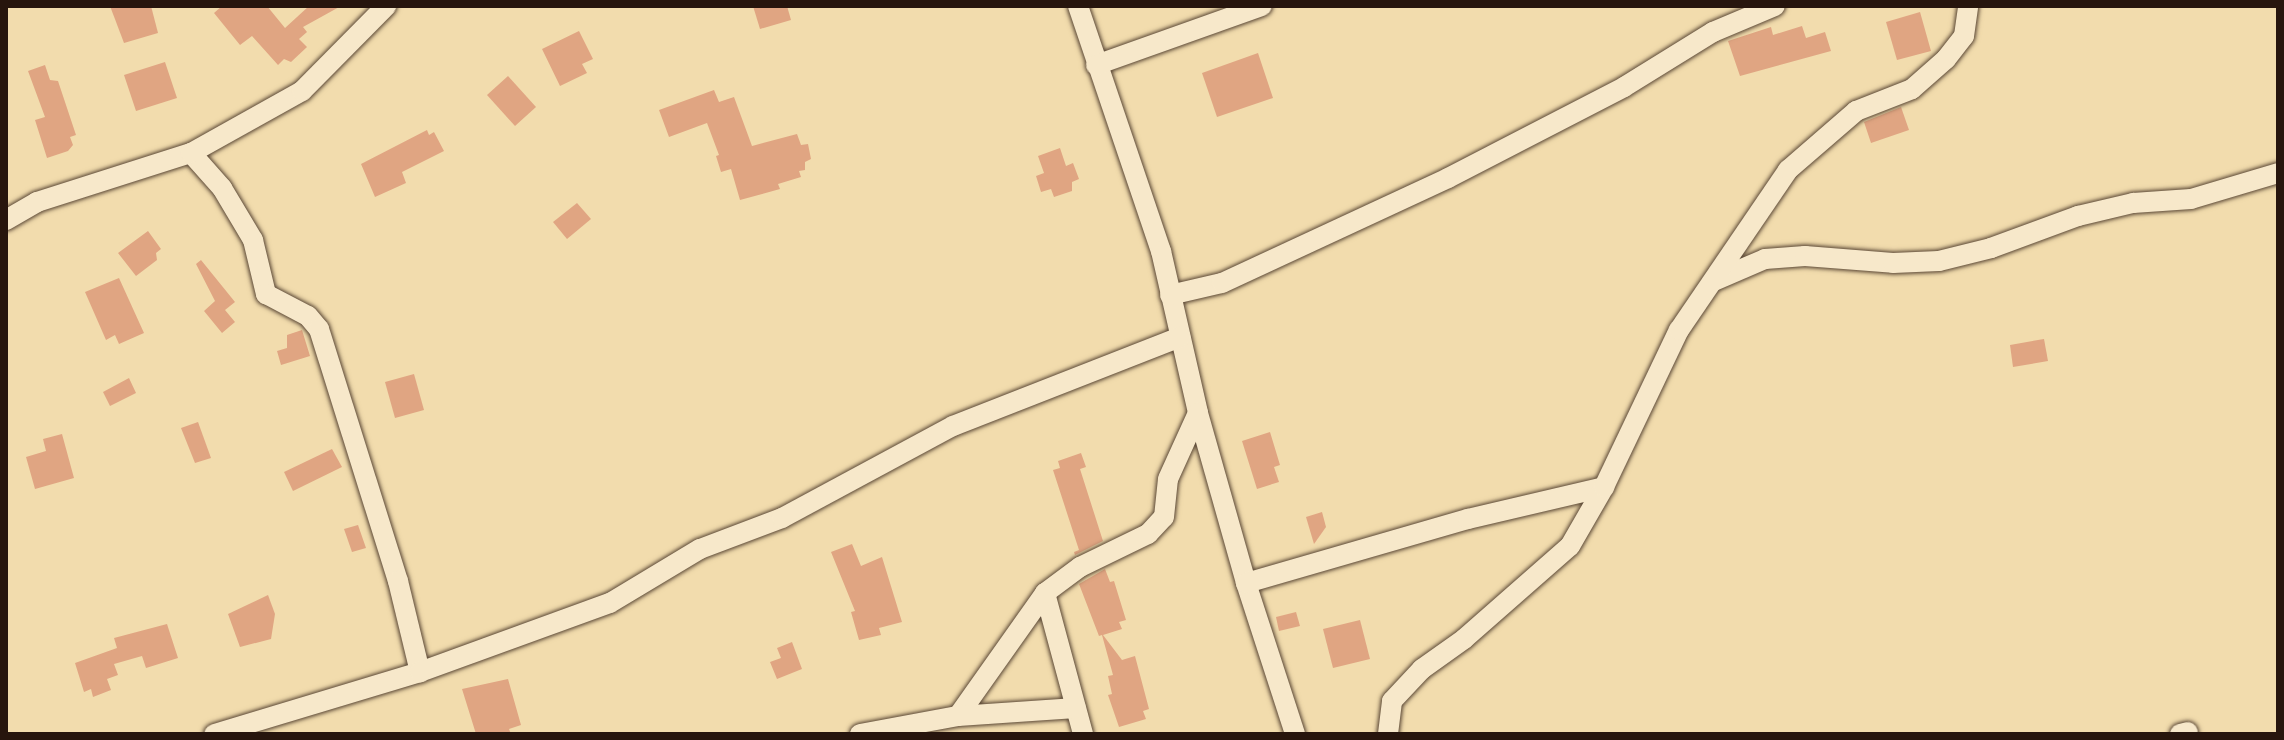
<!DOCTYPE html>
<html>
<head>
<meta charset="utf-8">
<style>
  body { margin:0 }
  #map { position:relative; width:2284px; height:740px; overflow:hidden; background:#f2dcad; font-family:"EB Garamond",serif }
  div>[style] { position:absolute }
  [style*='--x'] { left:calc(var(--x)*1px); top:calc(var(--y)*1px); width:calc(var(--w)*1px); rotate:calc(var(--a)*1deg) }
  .building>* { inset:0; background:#e0a582 }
  .roads { filter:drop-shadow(0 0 2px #5a4735) drop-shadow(0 0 2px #5a4735) }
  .street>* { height:20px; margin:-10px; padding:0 10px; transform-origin:10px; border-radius:10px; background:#f7e8ca }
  span { translate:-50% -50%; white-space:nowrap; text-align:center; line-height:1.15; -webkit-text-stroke:6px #f7e8ca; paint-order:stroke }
  .frame { position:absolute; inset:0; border:8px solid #27150d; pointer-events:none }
</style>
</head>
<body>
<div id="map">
  <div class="building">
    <i style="clip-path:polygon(110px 6px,151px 6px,158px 33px,124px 43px)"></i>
    <i style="clip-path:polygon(222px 6px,267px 6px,285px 28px,309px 6px,341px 6px,303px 27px,307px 32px,299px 39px,307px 47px,291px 62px,284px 59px,278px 65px,252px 36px,240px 45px,214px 13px)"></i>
    <i style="clip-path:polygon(753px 6px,787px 6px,791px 20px,760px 29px)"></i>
    <i style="clip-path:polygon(1920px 12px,1931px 51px,1897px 60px,1886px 22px)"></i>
    <i style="clip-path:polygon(1802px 26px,1806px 38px,1825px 32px,1831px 51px,1740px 76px,1728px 41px,1771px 27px,1773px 35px)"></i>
    <i style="clip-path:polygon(579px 31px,593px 59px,582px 64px,587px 73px,560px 86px,542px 49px)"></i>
    <i style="clip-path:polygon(1258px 53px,1273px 98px,1217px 117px,1202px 73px)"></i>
    <i style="clip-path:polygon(165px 62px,177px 98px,136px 111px,124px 75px)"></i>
    <i style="clip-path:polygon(45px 65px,50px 80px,58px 81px,76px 135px,70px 137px,73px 145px,68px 151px,47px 158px,35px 120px,45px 117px,28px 71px)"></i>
    <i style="clip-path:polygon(508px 76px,536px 107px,515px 126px,487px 95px)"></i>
    <i style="clip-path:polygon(714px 90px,719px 102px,734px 97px,752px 146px,797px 134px,801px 145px,808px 144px,811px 159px,805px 162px,805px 170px,799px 171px,801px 177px,778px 184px,780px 189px,740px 200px,731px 169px,721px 172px,716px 156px,719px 155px,707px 123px,669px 137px,659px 110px)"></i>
    <i style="clip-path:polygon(1901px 107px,1909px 130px,1871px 143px,1864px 122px)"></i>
    <i style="clip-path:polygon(427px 130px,429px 135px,434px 132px,444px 151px,402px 172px,406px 183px,375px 197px,361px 164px)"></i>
    <i style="clip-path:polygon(1060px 148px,1066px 166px,1073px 163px,1079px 179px,1072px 182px,1072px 191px,1054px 197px,1051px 189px,1041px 192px,1036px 176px,1044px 173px,1038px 156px)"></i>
    <i style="clip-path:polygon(577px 203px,591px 219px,567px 239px,553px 222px)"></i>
    <i style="clip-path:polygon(148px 231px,161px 249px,156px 253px,157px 260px,136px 276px,118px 253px)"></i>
    <i style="clip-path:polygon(201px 260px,235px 302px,225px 310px,235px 322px,222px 333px,204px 311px,215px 301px,196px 264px)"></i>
    <i style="clip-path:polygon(119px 278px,144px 333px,119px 344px,115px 335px,106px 340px,85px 292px)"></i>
    <i style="clip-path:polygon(302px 330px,310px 356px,281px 365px,277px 351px,287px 348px,287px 335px)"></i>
    <i style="clip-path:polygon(2044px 339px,2048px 361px,2013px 367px,2010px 345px)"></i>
    <i style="clip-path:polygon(414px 374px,424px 410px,395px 418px,385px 382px)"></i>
    <i style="clip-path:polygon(129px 378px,136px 393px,110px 406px,103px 392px)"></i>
    <i style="clip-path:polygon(198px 422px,211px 458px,195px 463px,181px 428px)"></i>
    <i style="clip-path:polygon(1270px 432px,1280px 465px,1274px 467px,1279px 482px,1257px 489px,1242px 441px)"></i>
    <i style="clip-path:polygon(62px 434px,74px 478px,35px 489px,26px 457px,46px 451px,43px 439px)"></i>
    <i style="clip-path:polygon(332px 449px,342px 467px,293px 491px,284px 472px)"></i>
    <i style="clip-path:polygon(1081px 453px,1086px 467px,1080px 469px,1103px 541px,1075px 555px,1074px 552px,1079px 550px,1053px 470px,1060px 468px,1058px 461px)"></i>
    <i style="clip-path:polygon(1322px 512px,1326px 527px,1314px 544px,1306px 517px)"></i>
    <i style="clip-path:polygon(358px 525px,366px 548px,352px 552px,344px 529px)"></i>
    <i style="clip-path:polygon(852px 544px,861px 566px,882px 557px,902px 622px,879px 628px,881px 635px,859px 640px,851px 612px,855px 611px,831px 552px)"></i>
    <i style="clip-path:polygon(1105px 569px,1110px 582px,1114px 581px,1126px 620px,1119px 622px,1122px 629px,1103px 635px,1122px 660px,1135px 656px,1149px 709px,1143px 711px,1146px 719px,1119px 727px,1108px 695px,1112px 694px,1108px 676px,1113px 675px,1102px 635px,1099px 636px,1079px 584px)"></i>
    <i style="clip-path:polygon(268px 595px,275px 614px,271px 639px,240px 647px,228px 614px)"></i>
    <i style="clip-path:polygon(1296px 612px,1300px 626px,1279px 631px,1276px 617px)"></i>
    <i style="clip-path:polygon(1360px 620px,1370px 659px,1333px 668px,1323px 629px)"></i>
    <i style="clip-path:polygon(167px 624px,178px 658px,146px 668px,142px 656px,114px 664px,118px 675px,107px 679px,111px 690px,93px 697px,91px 689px,84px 692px,75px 663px,117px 648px,114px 638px)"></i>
    <i style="clip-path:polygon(792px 642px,802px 669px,777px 679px,770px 662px,781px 658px,777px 648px)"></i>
    <i style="clip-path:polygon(508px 679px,521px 725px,509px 729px,511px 734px,476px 734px,462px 689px)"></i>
  </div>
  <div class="roads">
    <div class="street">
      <i style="--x:1078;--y:6;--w:259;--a:71.3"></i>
      <i style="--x:1161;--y:251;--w:166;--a:77.1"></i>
      <i style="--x:1198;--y:413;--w:177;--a:74.2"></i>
      <i style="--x:1246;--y:583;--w:159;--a:72"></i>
      <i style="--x:1096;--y:65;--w:176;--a:-19.6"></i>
      <i style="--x:191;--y:153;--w:47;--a:48.5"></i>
      <i style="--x:222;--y:188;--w:61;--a:59.2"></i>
      <i style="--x:253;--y:240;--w:56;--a:76.5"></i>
      <i style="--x:266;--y:294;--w:47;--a:27.6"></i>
      <i style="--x:308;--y:316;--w:17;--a:50"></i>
      <i style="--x:319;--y:329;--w:264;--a:72.6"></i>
      <i style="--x:398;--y:581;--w:94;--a:76.4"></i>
      <i style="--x:420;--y:672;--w:215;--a:163.2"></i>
      <i style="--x:6;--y:220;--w:36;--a:-30"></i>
      <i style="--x:37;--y:202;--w:162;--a:-17.7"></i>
      <i style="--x:191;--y:153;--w:127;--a:-29.2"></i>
      <i style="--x:302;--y:91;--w:120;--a:-45.3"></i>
      <i style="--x:1716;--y:280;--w:53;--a:-23.2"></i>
      <i style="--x:1765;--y:259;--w:40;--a:-4.3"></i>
      <i style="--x:1805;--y:256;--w:88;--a:4.5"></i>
      <i style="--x:1893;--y:263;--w:46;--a:-2.5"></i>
      <i style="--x:1939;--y:261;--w:54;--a:-14"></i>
      <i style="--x:1991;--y:248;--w:93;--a:-20.2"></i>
      <i style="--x:2078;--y:216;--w:57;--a:-13.3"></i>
      <i style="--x:2133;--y:203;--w:58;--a:-3.9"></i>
      <i style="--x:2191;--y:199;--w:91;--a:-16.6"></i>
      <i style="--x:1170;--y:295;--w:53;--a:-13"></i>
      <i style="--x:1222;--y:283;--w:249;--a:-24.9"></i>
      <i style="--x:1448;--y:178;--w:198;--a:-27.3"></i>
      <i style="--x:1624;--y:87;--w:105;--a:-31.7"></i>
      <i style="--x:1713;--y:32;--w:67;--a:-22.8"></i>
      <i style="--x:1246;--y:583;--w:231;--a:-16.1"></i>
      <i style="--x:1468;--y:519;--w:140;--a:-13.2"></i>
      <i style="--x:1045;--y:593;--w:146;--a:74.9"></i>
      <i style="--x:420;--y:672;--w:202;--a:-20"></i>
      <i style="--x:610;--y:603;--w:105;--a:-31"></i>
      <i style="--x:700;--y:549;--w:88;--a:-20.7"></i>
      <i style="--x:782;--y:518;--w:194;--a:-28.3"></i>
      <i style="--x:953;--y:426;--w:244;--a:-21.4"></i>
      <i style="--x:958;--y:716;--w:151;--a:-54.7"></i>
      <i style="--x:1045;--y:593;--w:44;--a:-36.6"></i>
      <i style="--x:1080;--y:567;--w:76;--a:-25.9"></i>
      <i style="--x:1148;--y:534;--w:23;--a:-47"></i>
      <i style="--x:1164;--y:517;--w:38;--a:-84"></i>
      <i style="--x:1168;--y:479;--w:72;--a:-65.6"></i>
      <i style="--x:860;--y:734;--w:100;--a:-10.4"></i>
      <i style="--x:958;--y:716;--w:118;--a:-3.9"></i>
      <i style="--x:1388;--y:734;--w:33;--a:-83"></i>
      <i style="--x:1392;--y:701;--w:44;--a:-46.8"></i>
      <i style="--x:1422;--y:669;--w:52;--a:-35.5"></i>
      <i style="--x:1464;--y:639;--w:141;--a:-41.3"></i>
      <i style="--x:1570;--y:546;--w:68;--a:-60"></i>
      <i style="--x:1604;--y:487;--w:174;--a:-64.5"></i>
      <i style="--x:1679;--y:330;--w:194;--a:-55.7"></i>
      <i style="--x:1788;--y:170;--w:90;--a:-40.9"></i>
      <i style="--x:1856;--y:111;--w:60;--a:-21.4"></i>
      <i style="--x:1912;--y:89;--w:45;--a:-41.4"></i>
      <i style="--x:1946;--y:59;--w:29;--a:-52"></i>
      <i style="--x:1964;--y:36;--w:30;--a:-82"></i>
      <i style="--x:2180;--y:734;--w:8;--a:-14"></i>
    </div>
  </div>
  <div class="frame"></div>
</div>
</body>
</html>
